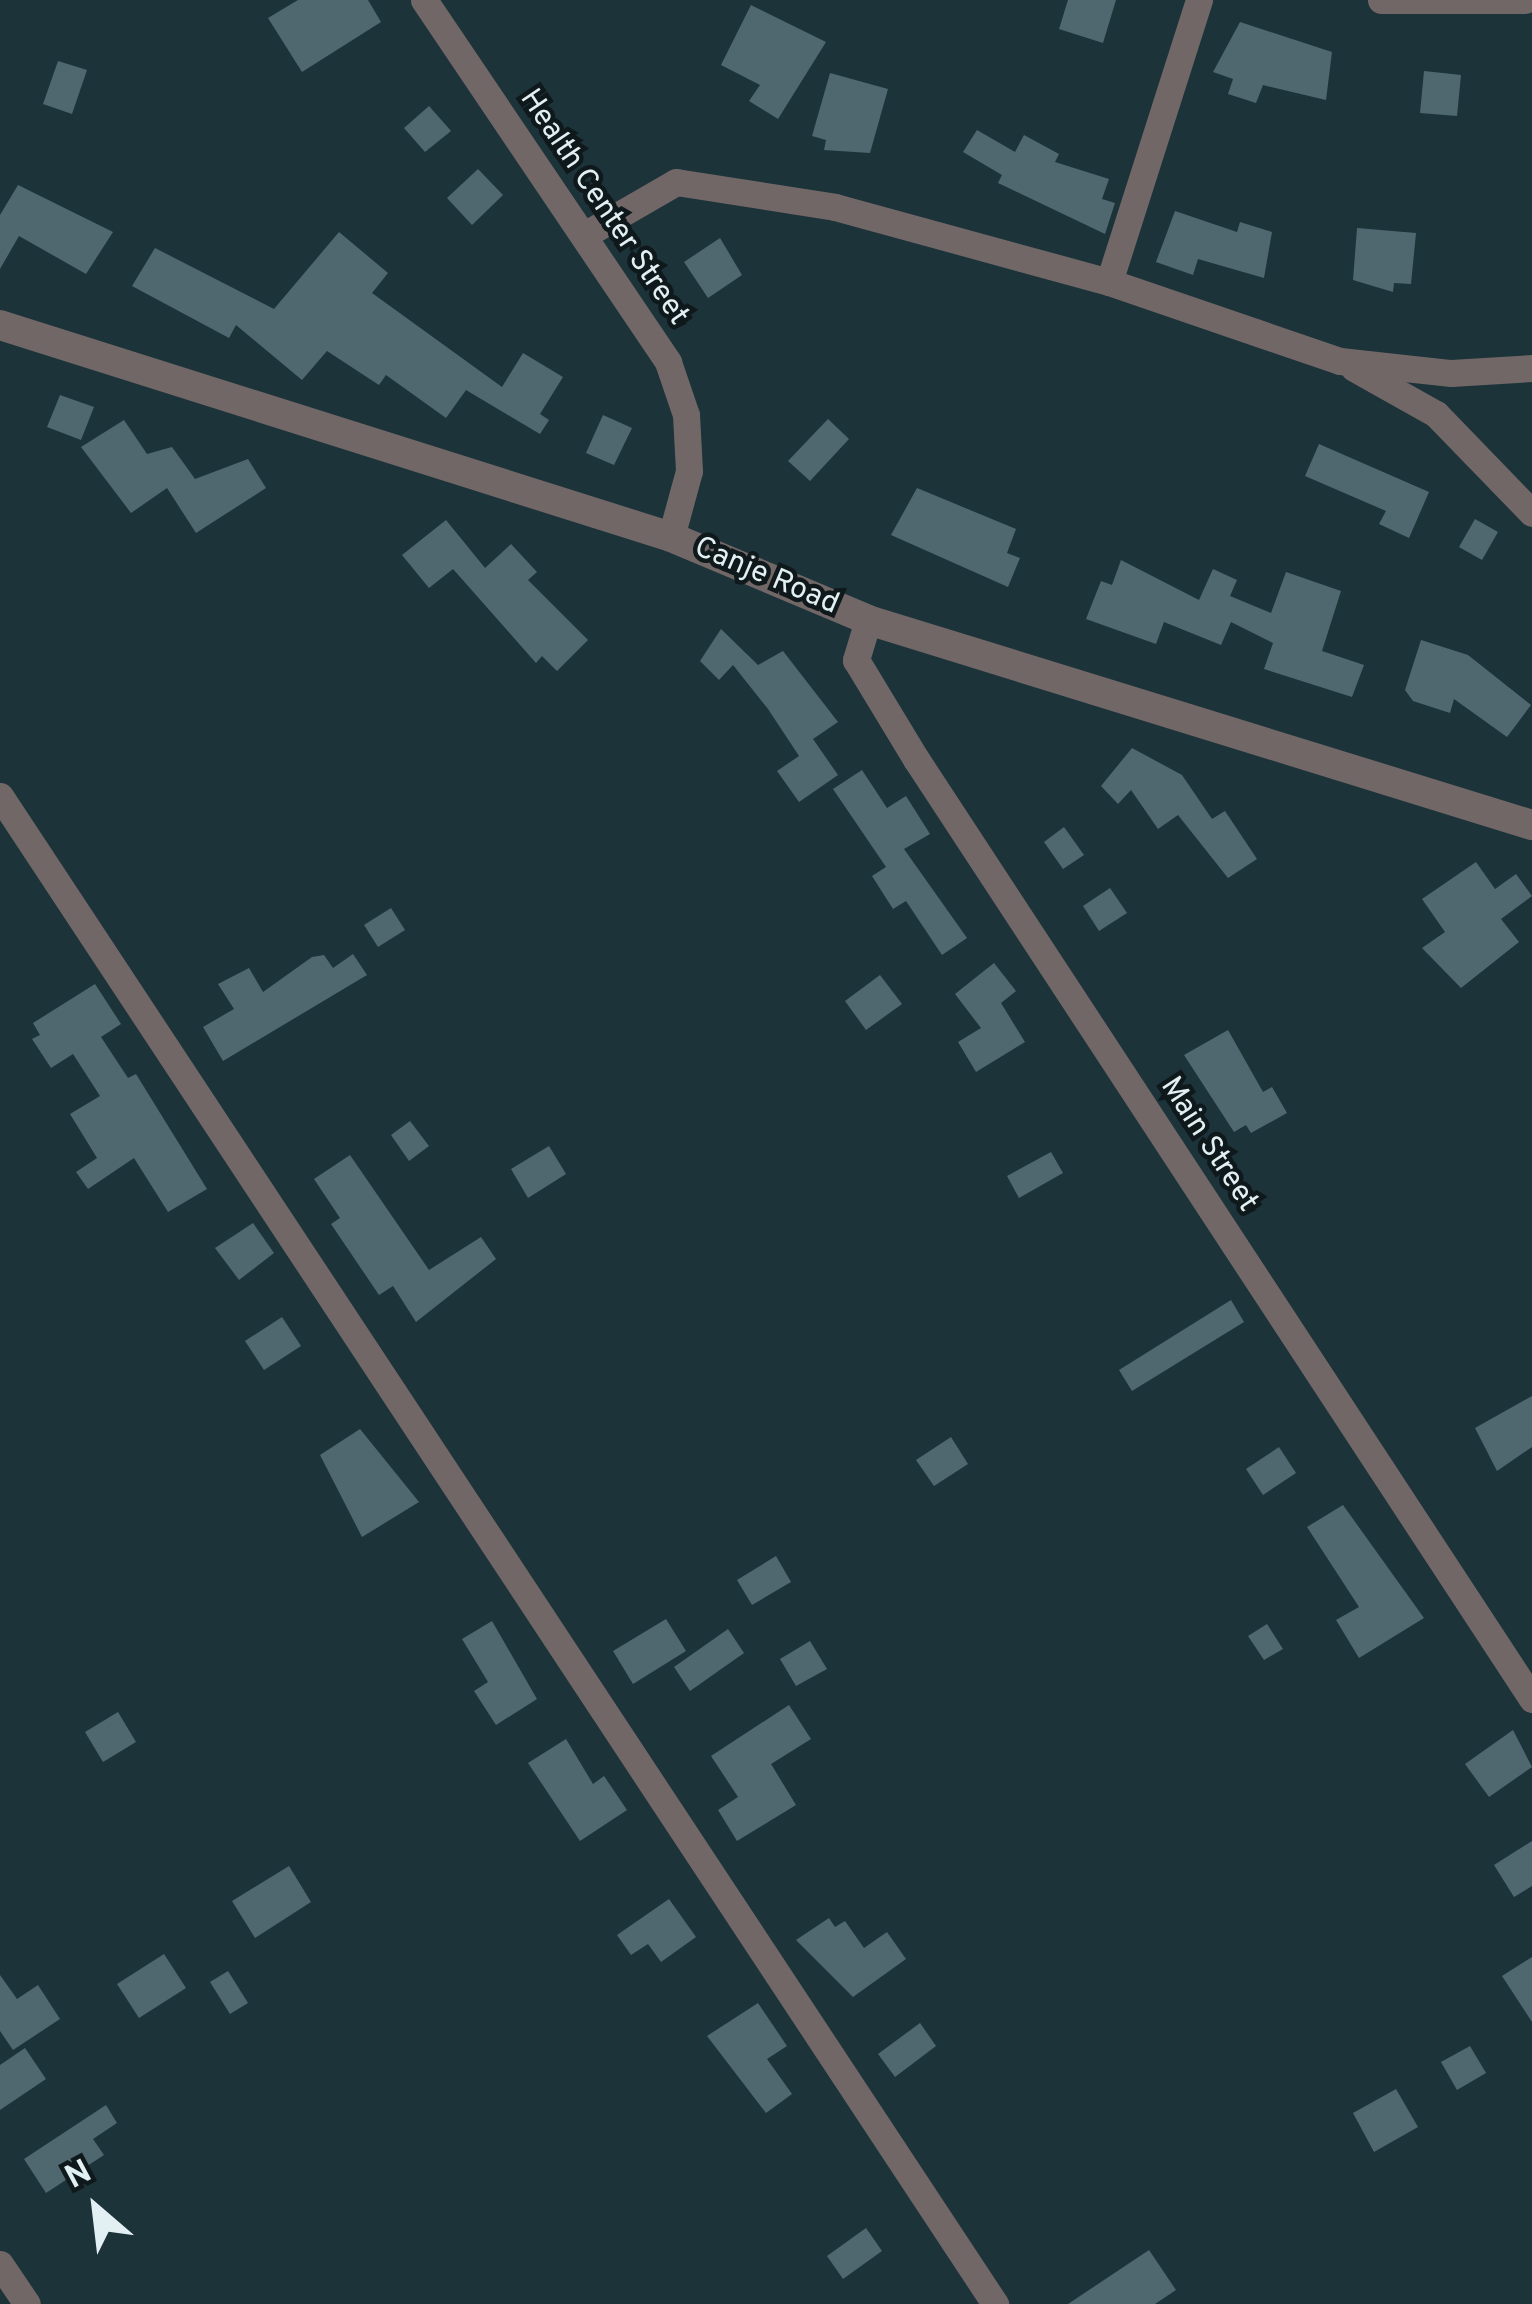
<!DOCTYPE html>
<html>
<head>
<meta charset="utf-8">
<style>
  body { margin:0 }
  #map { position:relative; width:1532px; height:2304px; overflow:hidden; background:#1c333a; font-family:Overpass,sans-serif }
  div>[style] { position:absolute }
  [style*='--x'] { left:calc(var(--x)*1px); top:calc(var(--y)*1px); width:calc(var(--w)*1px); rotate:calc(var(--a)*1deg) }
  .building>* { inset:0; background:#4f686f }
  .minor>* { height:27px; margin:-13.5px; padding:0 13.5px; transform-origin:13.5px; border-radius:13.5px; background:#726767 }
  .tertiary>* { height:30px; margin:-15px; padding:0 15px; transform-origin:15px; border-radius:15px; background:#726767 }
  span { translate:-50% -50%; white-space:nowrap; text-align:center; line-height:1.15; -webkit-text-stroke:9px #0f191c; paint-order:stroke }
  .street-label { font-size:30px; color:#e2f0f4 }
  .north { position:absolute; left:36px; top:2148px; width:120px; height:120px; -webkit-text-stroke:9px #0f191c; paint-order:stroke; rotate:332deg; font-size:33px; font-weight:700; line-height:48px; text-align:center; color:#e2f0f4 }
  .north::after { content:''; display:block; margin:auto; width:42px; height:54px; background:#e2f0f4; clip-path:polygon(50% 0,100% 100%,50% 72%,0 100%) }
</style>
</head>
<body>
<div id="map">
  <div class="building">
    <i style="clip-path:polygon(298px 0,368px 0,381px 22px,302px 72px,268px 18px)"></i>
    <i style="clip-path:polygon(1068px 0,1116px 0,1103px 43px,1059px 29px)"></i>
    <i style="clip-path:polygon(751px 5px,826px 42px,778px 119px,749px 101px,760px 85px,721px 65px)"></i>
    <i style="clip-path:polygon(1240px 22px,1332px 52px,1326px 100px,1263px 85px,1256px 103px,1228px 94px,1233px 79px,1213px 72px)"></i>
    <i style="clip-path:polygon(58px 61px,87px 70px,72px 114px,43px 104px)"></i>
    <i style="clip-path:polygon(1424px 71px,1461px 75px,1457px 116px,1420px 113px)"></i>
    <i style="clip-path:polygon(830px 73px,888px 89px,870px 153px,824px 150px,826px 140px,812px 136px)"></i>
    <i style="clip-path:polygon(429px 106px,451px 131px,425px 152px,404px 128px)"></i>
    <i style="clip-path:polygon(977px 130px,1015px 152px,1024px 135px,1059px 154px,1055px 162px,1109px 179px,1102px 199px,1115px 203px,1105px 234px,998px 183px,1002px 175px,963px 152px)"></i>
    <i style="clip-path:polygon(478px 169px,503px 195px,472px 225px,447px 198px)"></i>
    <i style="clip-path:polygon(18px 185px,113px 232px,86px 274px,19px 236px,0 269px,0 215px)"></i>
    <i style="clip-path:polygon(1175px 211px,1237px 232px,1240px 222px,1272px 232px,1264px 278px,1198px 259px,1193px 275px,1156px 262px)"></i>
    <i style="clip-path:polygon(1357px 228px,1416px 233px,1411px 284px,1394px 283px,1393px 292px,1353px 280px)"></i>
    <i style="clip-path:polygon(339px 232px,388px 273px,372px 293px,502px 387px,523px 353px,563px 377px,540px 414px,549px 420px,540px 434px,466px 390px,446px 418px,386px 375px,379px 385px,327px 351px,302px 380px,236px 325px,229px 338px,132px 286px,155px 248px,274px 309px)"></i>
    <i style="clip-path:polygon(720px 238px,742px 275px,708px 298px,684px 262px)"></i>
    <i style="clip-path:polygon(60px 395px,94px 407px,81px 440px,47px 427px)"></i>
    <i style="clip-path:polygon(603px 415px,632px 428px,614px 465px,586px 453px)"></i>
    <i style="clip-path:polygon(828px 419px,849px 439px,810px 481px,788px 461px)"></i>
    <i style="clip-path:polygon(124px 420px,147px 454px,172px 447px,195px 479px,248px 459px,266px 488px,196px 533px,167px 488px,131px 513px,81px 447px)"></i>
    <i style="clip-path:polygon(1319px 444px,1429px 492px,1409px 538px,1379px 524px,1386px 511px,1305px 476px)"></i>
    <i style="clip-path:polygon(917px 488px,1016px 529px,1007px 553px,1020px 558px,1008px 587px,891px 535px)"></i>
    <i style="clip-path:polygon(1475px 519px,1498px 532px,1482px 560px,1459px 547px)"></i>
    <i style="clip-path:polygon(446px 520px,485px 568px,511px 544px,537px 572px,528px 580px,588px 640px,557px 671px,542px 656px,536px 663px,453px 569px,429px 588px,402px 555px)"></i>
    <i style="clip-path:polygon(1121px 560px,1199px 600px,1213px 569px,1237px 580px,1230px 596px,1271px 613px,1286px 572px,1341px 591px,1322px 651px,1364px 665px,1352px 697px,1264px 669px,1273px 643px,1231px 622px,1221px 645px,1164px 622px,1156px 644px,1086px 619px,1101px 581px,1112px 585px)"></i>
    <i style="clip-path:polygon(721px 629px,758px 665px,783px 651px,838px 722px,813px 739px,838px 775px,799px 802px,777px 771px,799px 756px,768px 709px,733px 665px,719px 680px,700px 661px)"></i>
    <i style="clip-path:polygon(1421px 640px,1468px 655px,1531px 705px,1507px 737px,1454px 699px,1450px 713px,1413px 701px,1405px 690px)"></i>
    <i style="clip-path:polygon(1132px 748px,1182px 775px,1212px 819px,1225px 811px,1257px 859px,1228px 878px,1178px 815px,1158px 829px,1131px 790px,1118px 804px,1101px 786px)"></i>
    <i style="clip-path:polygon(862px 770px,887px 808px,906px 796px,930px 834px,904px 849px,967px 938px,942px 955px,906px 901px,893px 909px,872px 876px,886px 867px,833px 789px)"></i>
    <i style="clip-path:polygon(1064px 827px,1084px 855px,1063px 869px,1044px 842px)"></i>
    <i style="clip-path:polygon(1476px 862px,1495px 889px,1516px 874px,1532px 896px,1501px 919px,1519px 942px,1461px 988px,1422px 948px,1445px 932px,1422px 899px)"></i>
    <i style="clip-path:polygon(1110px 888px,1127px 913px,1099px 931px,1083px 906px)"></i>
    <i style="clip-path:polygon(391px 908px,405px 930px,378px 947px,364px 925px)"></i>
    <i style="clip-path:polygon(353px 954px,367px 975px,223px 1061px,203px 1027px,234px 1009px,218px 984px,249px 968px,263px 992px,312px 957px,324px 955px,333px 968px)"></i>
    <i style="clip-path:polygon(994px 963px,1016px 991px,1001px 1003px,1025px 1042px,976px 1072px,958px 1042px,981px 1028px,955px 994px)"></i>
    <i style="clip-path:polygon(880px 975px,902px 1004px,866px 1030px,845px 1001px)"></i>
    <i style="clip-path:polygon(95px 984px,121px 1024px,101px 1037px,128px 1078px,136px 1074px,207px 1189px,168px 1212px,134px 1158px,88px 1189px,76px 1172px,97px 1158px,70px 1114px,100px 1096px,73px 1054px,51px 1068px,32px 1039px,40px 1035px,33px 1023px)"></i>
    <i style="clip-path:polygon(1228px 1030px,1263px 1092px,1272px 1087px,1287px 1113px,1251px 1133px,1246px 1125px,1234px 1132px,1184px 1055px)"></i>
    <i style="clip-path:polygon(410px 1121px,429px 1146px,409px 1161px,391px 1135px)"></i>
    <i style="clip-path:polygon(549px 1146px,566px 1174px,528px 1198px,511px 1169px)"></i>
    <i style="clip-path:polygon(1051px 1152px,1063px 1173px,1019px 1198px,1007px 1176px)"></i>
    <i style="clip-path:polygon(350px 1155px,429px 1270px,481px 1237px,496px 1259px,416px 1322px,393px 1286px,379px 1295px,331px 1224px,340px 1218px,314px 1179px)"></i>
    <i style="clip-path:polygon(253px 1223px,274px 1253px,239px 1280px,215px 1248px)"></i>
    <i style="clip-path:polygon(1231px 1300px,1244px 1322px,1132px 1391px,1119px 1370px)"></i>
    <i style="clip-path:polygon(282px 1317px,301px 1346px,264px 1370px,245px 1341px)"></i>
    <i style="clip-path:polygon(1532px 1396px,1532px 1447px,1497px 1471px,1475px 1428px)"></i>
    <i style="clip-path:polygon(360px 1429px,419px 1502px,362px 1537px,320px 1455px)"></i>
    <i style="clip-path:polygon(951px 1437px,968px 1464px,934px 1486px,916px 1460px)"></i>
    <i style="clip-path:polygon(1279px 1447px,1296px 1473px,1263px 1495px,1246px 1469px)"></i>
    <i style="clip-path:polygon(1343px 1505px,1424px 1618px,1359px 1658px,1336px 1620px,1359px 1607px,1307px 1527px)"></i>
    <i style="clip-path:polygon(776px 1556px,791px 1582px,752px 1605px,737px 1580px)"></i>
    <i style="clip-path:polygon(666px 1619px,686px 1651px,633px 1684px,613px 1651px)"></i>
    <i style="clip-path:polygon(492px 1621px,537px 1699px,496px 1725px,474px 1691px,488px 1682px,462px 1639px)"></i>
    <i style="clip-path:polygon(1267px 1624px,1283px 1649px,1264px 1660px,1248px 1636px)"></i>
    <i style="clip-path:polygon(728px 1629px,744px 1653px,690px 1691px,674px 1667px)"></i>
    <i style="clip-path:polygon(810px 1641px,827px 1669px,796px 1686px,780px 1659px)"></i>
    <i style="clip-path:polygon(789px 1705px,811px 1739px,771px 1764px,796px 1805px,737px 1841px,718px 1810px,738px 1797px,711px 1756px)"></i>
    <i style="clip-path:polygon(118px 1712px,136px 1742px,103px 1762px,85px 1732px)"></i>
    <i style="clip-path:polygon(1513px 1730px,1532px 1767px,1489px 1797px,1465px 1764px)"></i>
    <i style="clip-path:polygon(566px 1739px,593px 1784px,604px 1776px,627px 1810px,580px 1841px,528px 1763px)"></i>
    <i style="clip-path:polygon(1532px 1841px,1532px 1886px,1514px 1897px,1494px 1865px)"></i>
    <i style="clip-path:polygon(289px 1866px,311px 1902px,255px 1938px,232px 1901px)"></i>
    <i style="clip-path:polygon(669px 1899px,696px 1937px,661px 1962px,648px 1944px,631px 1955px,617px 1935px)"></i>
    <i style="clip-path:polygon(829px 1918px,835px 1927px,845px 1921px,864px 1948px,887px 1932px,906px 1959px,853px 1997px,796px 1940px)"></i>
    <i style="clip-path:polygon(164px 1954px,186px 1988px,139px 2018px,117px 1984px)"></i>
    <i style="clip-path:polygon(1532px 1957px,1532px 2022px,1502px 1976px)"></i>
    <i style="clip-path:polygon(228px 1971px,248px 2003px,230px 2014px,210px 1982px)"></i>
    <i style="clip-path:polygon(0 1975px,17px 1999px,38px 1985px,60px 2019px,13px 2050px,0 2031px)"></i>
    <i style="clip-path:polygon(758px 2003px,787px 2046px,767px 2059px,792px 2094px,766px 2113px,707px 2036px)"></i>
    <i style="clip-path:polygon(920px 2023px,936px 2046px,895px 2077px,878px 2054px)"></i>
    <i style="clip-path:polygon(1470px 2046px,1486px 2073px,1457px 2090px,1441px 2062px)"></i>
    <i style="clip-path:polygon(25px 2048px,46px 2079px,0 2110px,0 2065px)"></i>
    <i style="clip-path:polygon(1396px 2089px,1418px 2127px,1374px 2152px,1353px 2113px)"></i>
    <i style="clip-path:polygon(106px 2105px,117px 2123px,93px 2139px,104px 2155px,46px 2193px,24px 2159px)"></i>
    <i style="clip-path:polygon(866px 2228px,882px 2251px,843px 2279px,827px 2256px)"></i>
    <i style="clip-path:polygon(1149px 2250px,1176px 2290px,1155px 2304px,1068px 2304px)"></i>
  </div>
  <div class="minor">
    <i style="--x:424;--y:0;--w:437;--a:56"></i>
    <i style="--x:668;--y:362;--w:56;--a:71.2"></i>
    <i style="--x:686;--y:415;--w:56;--a:86.9"></i>
    <i style="--x:689;--y:471;--w:68;--a:105.3"></i>
    <i style="--x:1381;--y:0;--w:144;--a:0"></i>
    <i style="--x:586;--y:234;--w:104;--a:-30"></i>
    <i style="--x:676;--y:182;--w:161;--a:8.9"></i>
    <i style="--x:835;--y:207;--w:284;--a:15.3"></i>
    <i style="--x:1109;--y:282;--w:244;--a:18.9"></i>
    <i style="--x:1340;--y:361;--w:112;--a:6.2"></i>
    <i style="--x:1451;--y:373;--w:81;--a:-3.5"></i>
    <i style="--x:1109;--y:282;--w:296;--a:-72.3"></i>
    <i style="--x:1354;--y:368;--w:94;--a:29.3"></i>
    <i style="--x:1436;--y:414;--w:138;--a:45.9"></i>
    <i style="--x:868;--y:620;--w:42;--a:106.7"></i>
    <i style="--x:856;--y:660;--w:116;--a:58.8"></i>
    <i style="--x:916;--y:759;--w:1124;--a:56.76"></i>
    <i style="--x:0;--y:796;--w:1807;--a:56.58"></i>
    <i style="--x:0;--y:2264;--w:48;--a:56"></i>
  </div>
  <div class="tertiary">
    <i style="--x:0;--y:325;--w:704;--a:17.53"></i>
    <i style="--x:671;--y:537;--w:214;--a:22.8"></i>
    <i style="--x:868;--y:620;--w:695;--a:17.16"></i>
  </div>
  <div class="street-label">
    <span style="left:603px;top:208px;rotate:56deg">Health Center Street</span>
    <span style="left:766px;top:577px;rotate:23deg">Canje Road</span>
    <span style="left:1208px;top:1145px;rotate:57deg">Main Street</span>
  </div>
  <div class="north">N</div>
</div>
</body>
</html>
